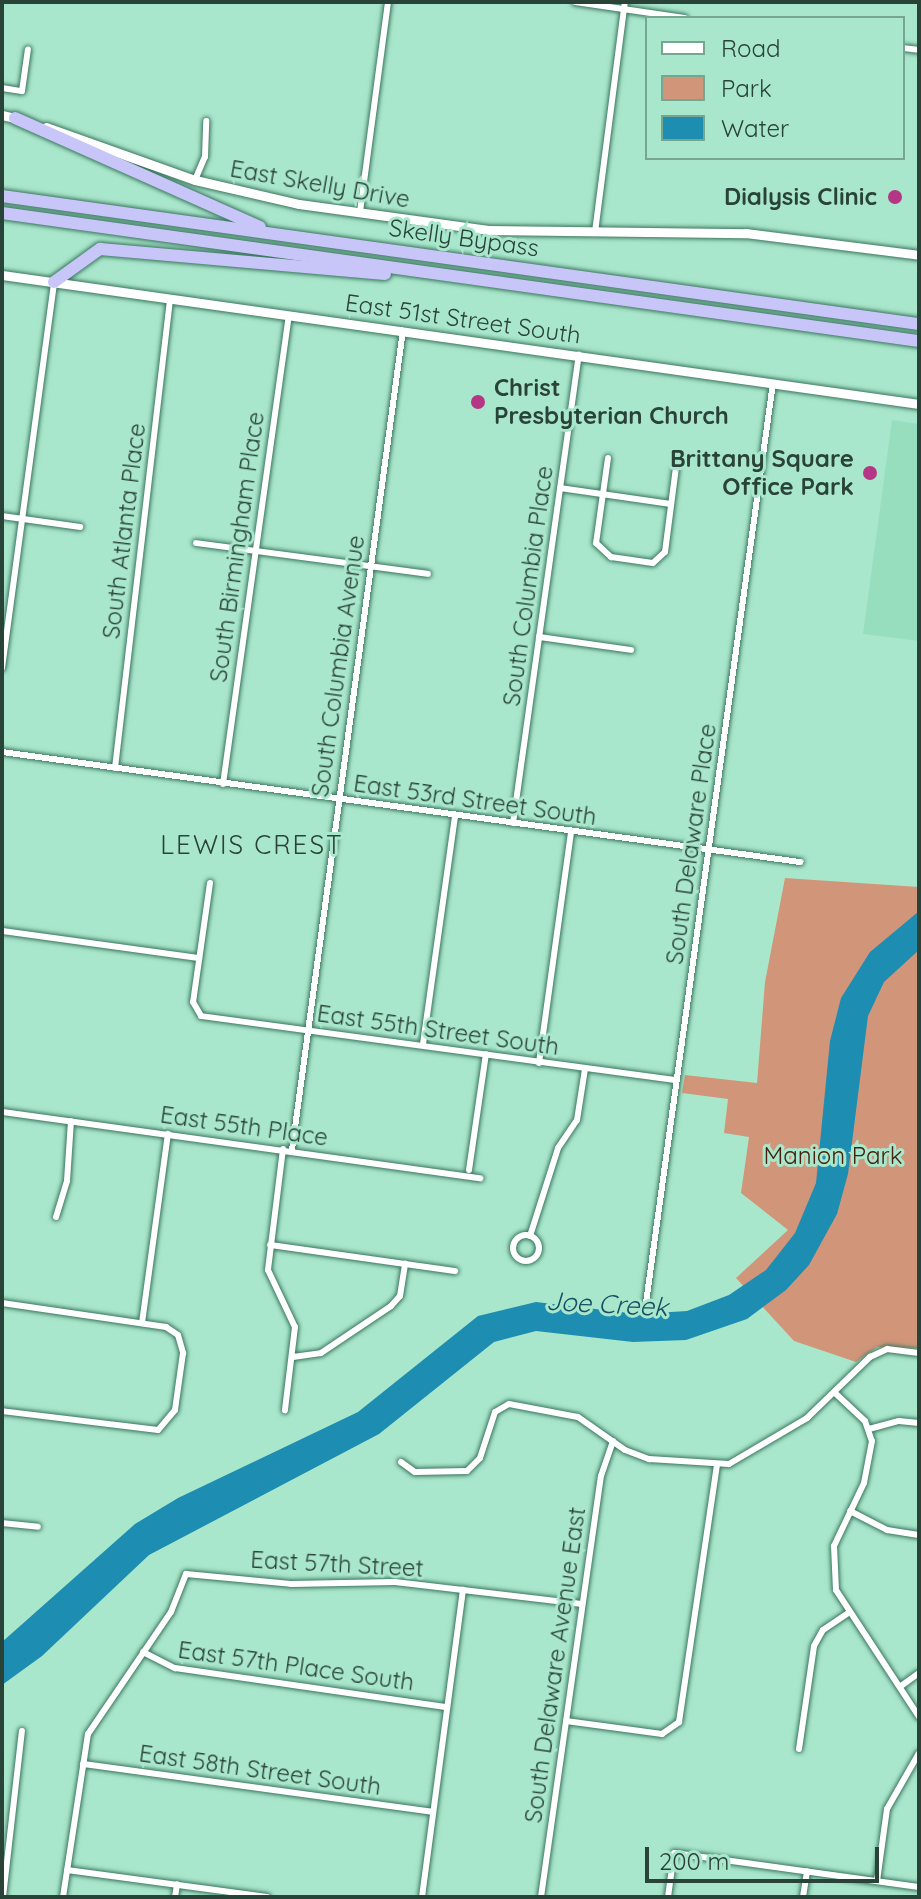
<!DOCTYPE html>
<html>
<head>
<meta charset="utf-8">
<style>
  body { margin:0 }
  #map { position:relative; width:921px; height:1899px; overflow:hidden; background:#a9e7cc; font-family:Quicksand,sans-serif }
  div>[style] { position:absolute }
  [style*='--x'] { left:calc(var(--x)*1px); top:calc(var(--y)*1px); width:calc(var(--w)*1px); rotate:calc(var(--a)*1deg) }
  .built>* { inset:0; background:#97debf }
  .green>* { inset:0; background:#d1967a }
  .water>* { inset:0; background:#1d8db1 }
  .roads { filter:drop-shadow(0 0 2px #3b765f) drop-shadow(0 0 2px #3b765f) }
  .minor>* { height:6px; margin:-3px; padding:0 3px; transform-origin:3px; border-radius:3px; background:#fff }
  .minor>.ring { margin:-3px; padding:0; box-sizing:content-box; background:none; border:6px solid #fff; border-radius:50% }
  .secondary>* { height:9px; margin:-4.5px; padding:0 4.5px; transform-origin:4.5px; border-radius:4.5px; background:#fff }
  .motorway>* { height:12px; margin:-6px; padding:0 6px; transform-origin:6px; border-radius:6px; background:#c8c6f9 }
  .dots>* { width:22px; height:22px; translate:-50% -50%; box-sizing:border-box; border:4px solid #a9e7cc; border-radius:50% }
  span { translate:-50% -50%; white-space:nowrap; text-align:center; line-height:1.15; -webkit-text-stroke:6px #a9e7cc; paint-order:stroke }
  .street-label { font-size:24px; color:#2a4338 }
  .poi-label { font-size:24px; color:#2a4338; font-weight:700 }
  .right { translate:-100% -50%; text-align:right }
  .left { translate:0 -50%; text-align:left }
  .park-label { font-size:24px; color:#47210d }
  .neighbourhood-label { font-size:26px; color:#2a4338; letter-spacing:2px }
  .water-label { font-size:26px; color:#164e62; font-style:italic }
  .frame { position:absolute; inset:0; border:4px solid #2a4338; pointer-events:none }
  .legend { position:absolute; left:645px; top:16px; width:260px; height:144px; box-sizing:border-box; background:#a9e7cc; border:2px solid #76a591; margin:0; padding:10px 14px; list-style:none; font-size:24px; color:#2a4338 }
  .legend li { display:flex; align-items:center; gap:16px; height:40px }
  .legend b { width:40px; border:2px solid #76a591 }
  .scale { position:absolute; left:645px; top:1847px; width:234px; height:36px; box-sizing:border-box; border:4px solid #2a4338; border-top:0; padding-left:10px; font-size:24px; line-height:28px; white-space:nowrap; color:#2a4338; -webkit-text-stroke:6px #a9e7cc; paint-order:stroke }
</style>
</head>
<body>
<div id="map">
  <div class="built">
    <i style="clip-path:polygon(892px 420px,919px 424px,919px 641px,863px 634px)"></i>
  </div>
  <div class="green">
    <i style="clip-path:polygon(785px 878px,919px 887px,919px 1348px,877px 1347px,856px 1362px,794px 1341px,736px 1278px,788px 1230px,741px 1193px,749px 1137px,724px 1133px,728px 1099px,682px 1093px,685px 1075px,757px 1083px,765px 982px)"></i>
  </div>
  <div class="water">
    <i style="clip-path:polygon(918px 912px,919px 950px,884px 982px,868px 1016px,848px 1174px,837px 1214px,809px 1265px,786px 1290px,747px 1319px,686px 1340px,633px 1342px,536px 1331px,494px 1342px,379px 1434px,149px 1555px,42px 1656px,2px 1685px,2px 1642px,135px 1524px,178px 1498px,358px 1412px,478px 1316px,536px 1302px,638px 1314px,687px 1311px,729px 1295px,766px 1270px,795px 1233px,816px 1183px,830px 1041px,841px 998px,870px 952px)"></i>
  </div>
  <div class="roads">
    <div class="minor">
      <i style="--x:575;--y:2;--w:111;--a:8.3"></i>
      <i style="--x:903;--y:48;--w:16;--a:7"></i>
      <i style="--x:2;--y:88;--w:20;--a:9"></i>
      <i style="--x:22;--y:91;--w:42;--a:-81.9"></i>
      <i style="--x:195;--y:180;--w:25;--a:-67"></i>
      <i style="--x:205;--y:157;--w:36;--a:-88"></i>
      <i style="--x:360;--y:212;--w:212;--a:-82.4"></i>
      <i style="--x:595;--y:232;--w:232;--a:-82.6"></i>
      <i style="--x:608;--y:458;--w:86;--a:98"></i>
      <i style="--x:596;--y:543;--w:21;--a:43"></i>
      <i style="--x:611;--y:557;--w:42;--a:8.1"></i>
      <i style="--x:653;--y:563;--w:16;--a:-43"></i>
      <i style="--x:665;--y:552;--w:86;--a:-82.6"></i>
      <i style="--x:560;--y:488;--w:112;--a:8.2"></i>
      <i style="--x:2;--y:516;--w:79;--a:8"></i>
      <i style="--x:196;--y:543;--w:234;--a:7.6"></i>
      <i style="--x:539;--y:637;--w:93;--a:8"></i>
      <i style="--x:2;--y:668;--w:389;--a:-82.3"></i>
      <i style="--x:2;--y:752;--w:806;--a:7.85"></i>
      <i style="--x:115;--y:768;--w:473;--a:-83.3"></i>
      <i style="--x:223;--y:784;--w:473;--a:-82"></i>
      <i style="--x:513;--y:823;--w:473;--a:-82"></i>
      <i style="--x:210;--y:883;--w:120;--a:98.1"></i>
      <i style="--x:193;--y:1002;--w:16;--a:60"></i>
      <i style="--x:201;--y:1016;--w:479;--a:7.7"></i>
      <i style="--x:2;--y:931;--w:199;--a:7.8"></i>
      <i style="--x:423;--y:1044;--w:231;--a:-82"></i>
      <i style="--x:539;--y:1063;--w:234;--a:-82.1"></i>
      <i style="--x:2;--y:1112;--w:483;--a:7.9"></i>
      <i style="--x:283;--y:1149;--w:122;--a:97.1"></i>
      <i style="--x:268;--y:1270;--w:63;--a:64.7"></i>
      <i style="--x:295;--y:1327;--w:84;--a:96.9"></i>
      <i style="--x:292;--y:1150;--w:827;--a:-82.29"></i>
      <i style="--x:469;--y:1170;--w:117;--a:-81.7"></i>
      <i style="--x:56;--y:1217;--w:38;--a:-73"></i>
      <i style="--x:67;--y:1181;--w:60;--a:-86.2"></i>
      <i class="ring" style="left:513px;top:1235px;width:20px;height:20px"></i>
      <i style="--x:530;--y:1236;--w:92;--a:-72.3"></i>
      <i style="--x:558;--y:1148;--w:34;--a:-56"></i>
      <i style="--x:577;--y:1120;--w:52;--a:-81.1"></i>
      <i style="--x:270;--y:1245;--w:187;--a:8"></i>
      <i style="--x:2;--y:1303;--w:166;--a:8.3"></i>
      <i style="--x:166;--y:1327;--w:14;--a:34"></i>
      <i style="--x:178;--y:1335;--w:19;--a:74"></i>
      <i style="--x:183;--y:1353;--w:58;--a:98"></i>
      <i style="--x:175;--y:1410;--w:26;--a:130"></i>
      <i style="--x:158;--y:1430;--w:157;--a:-173.1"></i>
      <i style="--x:645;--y:1310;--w:936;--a:-82.14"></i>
      <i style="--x:142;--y:1323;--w:191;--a:-82.2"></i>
      <i style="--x:293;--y:1357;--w:28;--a:-8"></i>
      <i style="--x:321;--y:1353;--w:84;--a:-33.9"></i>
      <i style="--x:391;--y:1306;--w:13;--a:-48"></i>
      <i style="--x:400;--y:1296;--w:33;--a:-81"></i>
      <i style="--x:834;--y:1392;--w:42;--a:43.1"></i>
      <i style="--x:865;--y:1421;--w:21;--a:71"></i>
      <i style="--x:872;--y:1441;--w:43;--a:100.8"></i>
      <i style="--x:864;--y:1483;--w:70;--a:115.5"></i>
      <i style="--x:834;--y:1546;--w:44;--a:87.4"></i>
      <i style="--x:836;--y:1590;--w:152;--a:56.8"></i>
      <i style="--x:869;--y:1429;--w:31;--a:-15"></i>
      <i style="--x:899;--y:1421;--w:20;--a:6"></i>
      <i style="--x:401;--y:1462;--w:17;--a:36"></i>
      <i style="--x:415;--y:1472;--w:52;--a:-1.1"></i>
      <i style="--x:467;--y:1471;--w:18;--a:-45"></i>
      <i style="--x:480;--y:1458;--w:48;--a:-71.9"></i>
      <i style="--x:495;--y:1412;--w:16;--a:-30"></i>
      <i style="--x:509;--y:1404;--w:70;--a:10.7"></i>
      <i style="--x:578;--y:1417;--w:57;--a:35.1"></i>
      <i style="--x:625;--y:1450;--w:26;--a:21"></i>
      <i style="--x:649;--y:1459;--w:80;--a:3.6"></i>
      <i style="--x:729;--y:1464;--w:91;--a:-30.5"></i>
      <i style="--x:807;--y:1418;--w:88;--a:-44.1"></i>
      <i style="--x:870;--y:1357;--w:19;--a:-25"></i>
      <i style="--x:887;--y:1349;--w:32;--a:7"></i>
      <i style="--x:850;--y:1511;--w:42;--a:27.2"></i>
      <i style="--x:887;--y:1530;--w:32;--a:9"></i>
      <i style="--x:2;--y:1523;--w:36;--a:6"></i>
      <i style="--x:143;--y:1652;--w:36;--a:27"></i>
      <i style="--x:175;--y:1668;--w:275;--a:8.2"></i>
      <i style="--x:901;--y:1686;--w:22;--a:-36"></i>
      <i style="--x:566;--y:1721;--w:97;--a:7.7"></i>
      <i style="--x:662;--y:1734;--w:21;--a:-35"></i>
      <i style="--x:679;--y:1722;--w:259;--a:-81.6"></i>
      <i style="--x:799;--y:1749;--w:104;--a:-81.7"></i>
      <i style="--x:814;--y:1646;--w:18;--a:-61"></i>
      <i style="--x:823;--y:1630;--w:30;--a:-34"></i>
      <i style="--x:83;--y:1764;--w:353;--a:7.8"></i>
      <i style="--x:67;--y:1870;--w:202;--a:7.7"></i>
      <i style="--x:877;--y:1881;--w:73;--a:-82.1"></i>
      <i style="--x:887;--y:1809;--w:64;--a:-60.3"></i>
      <i style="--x:3;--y:1897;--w:167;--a:-83.5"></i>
      <i style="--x:63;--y:1897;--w:165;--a:-81.3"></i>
      <i style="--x:88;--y:1734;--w:148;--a:-55.8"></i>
      <i style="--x:171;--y:1612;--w:41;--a:-68.5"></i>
      <i style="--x:186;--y:1574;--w:105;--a:5.4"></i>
      <i style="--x:291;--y:1584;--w:104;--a:-1.1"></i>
      <i style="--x:395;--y:1582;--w:188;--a:6.7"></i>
      <i style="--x:175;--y:1897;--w:13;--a:-81"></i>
      <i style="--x:422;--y:1897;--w:310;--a:-82.4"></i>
      <i style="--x:541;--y:1897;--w:425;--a:-81.9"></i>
      <i style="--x:601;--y:1476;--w:37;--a:-71"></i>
      <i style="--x:668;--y:1897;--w:44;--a:-82.2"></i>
      <i style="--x:674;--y:1853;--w:247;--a:7.9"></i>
      <i style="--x:803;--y:1897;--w:26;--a:-81"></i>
    </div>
    <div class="secondary">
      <i style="--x:2;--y:115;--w:18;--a:13"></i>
      <i style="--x:46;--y:127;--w:158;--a:19.6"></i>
      <i style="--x:195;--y:180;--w:107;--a:13"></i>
      <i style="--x:299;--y:204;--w:191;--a:7.8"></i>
      <i style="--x:488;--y:230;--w:258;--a:0.7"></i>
      <i style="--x:746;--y:233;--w:174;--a:7.2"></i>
      <i style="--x:2;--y:275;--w:926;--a:8.01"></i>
    </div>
    <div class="motorway">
      <i style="--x:15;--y:118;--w:268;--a:24"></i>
      <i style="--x:2;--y:196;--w:926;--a:7.95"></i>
      <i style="--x:2;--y:213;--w:926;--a:7.95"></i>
      <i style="--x:54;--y:282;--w:57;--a:-35.7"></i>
      <i style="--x:100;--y:249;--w:286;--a:5"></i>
    </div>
  </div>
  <div class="dots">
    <i style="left:895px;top:197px;background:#b43685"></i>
    <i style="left:478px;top:402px;background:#b43685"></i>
    <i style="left:870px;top:473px;background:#b43685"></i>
  </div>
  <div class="street-label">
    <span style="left:320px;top:184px;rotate:10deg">East Skelly Drive</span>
    <span style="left:464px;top:238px;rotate:8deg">Skelly Bypass</span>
    <span style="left:463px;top:319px;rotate:8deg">East 51st Street South</span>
    <span style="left:124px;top:531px;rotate:-83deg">South Atlanta Place</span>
    <span style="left:237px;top:547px;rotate:-82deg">South Birmingham Place</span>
    <span style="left:528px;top:586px;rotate:-82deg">South Columbia Place</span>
    <span style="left:338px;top:666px;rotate:-82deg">South Columbia Avenue</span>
    <span style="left:475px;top:800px;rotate:8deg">East 53rd Street South</span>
    <span style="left:691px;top:844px;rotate:-82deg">South Delaware Place</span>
    <span style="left:438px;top:1030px;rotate:8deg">East 55th Street South</span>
    <span style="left:244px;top:1126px;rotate:8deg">East 55th Place</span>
    <span style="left:337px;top:1564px;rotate:3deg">East 57th Street</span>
    <span style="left:555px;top:1665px;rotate:-82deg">South Delaware Avenue East</span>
    <span style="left:296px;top:1666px;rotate:8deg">East 57th Place South</span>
    <span style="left:260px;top:1770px;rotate:8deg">East 58th Street South</span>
  </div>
  <div class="poi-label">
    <span class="right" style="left:877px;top:197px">Dialysis Clinic</span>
    <span class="left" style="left:494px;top:402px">Christ<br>Presbyterian Church</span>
    <span class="right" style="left:854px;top:473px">Brittany Square<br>Office Park</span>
  </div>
  <div class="park-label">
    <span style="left:833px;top:1156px">Manion Park</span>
  </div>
  <div class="neighbourhood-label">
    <span style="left:252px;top:845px">LEWIS CREST</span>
  </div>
  <div class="water-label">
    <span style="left:607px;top:1304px;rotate:3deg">Joe Creek</span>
  </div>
  <div class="frame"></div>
  <ul class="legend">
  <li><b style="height:10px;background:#fff"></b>Road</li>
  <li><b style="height:22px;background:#d1967a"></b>Park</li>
  <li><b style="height:22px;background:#1d8db1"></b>Water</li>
  </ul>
  <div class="scale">200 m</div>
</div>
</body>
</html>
